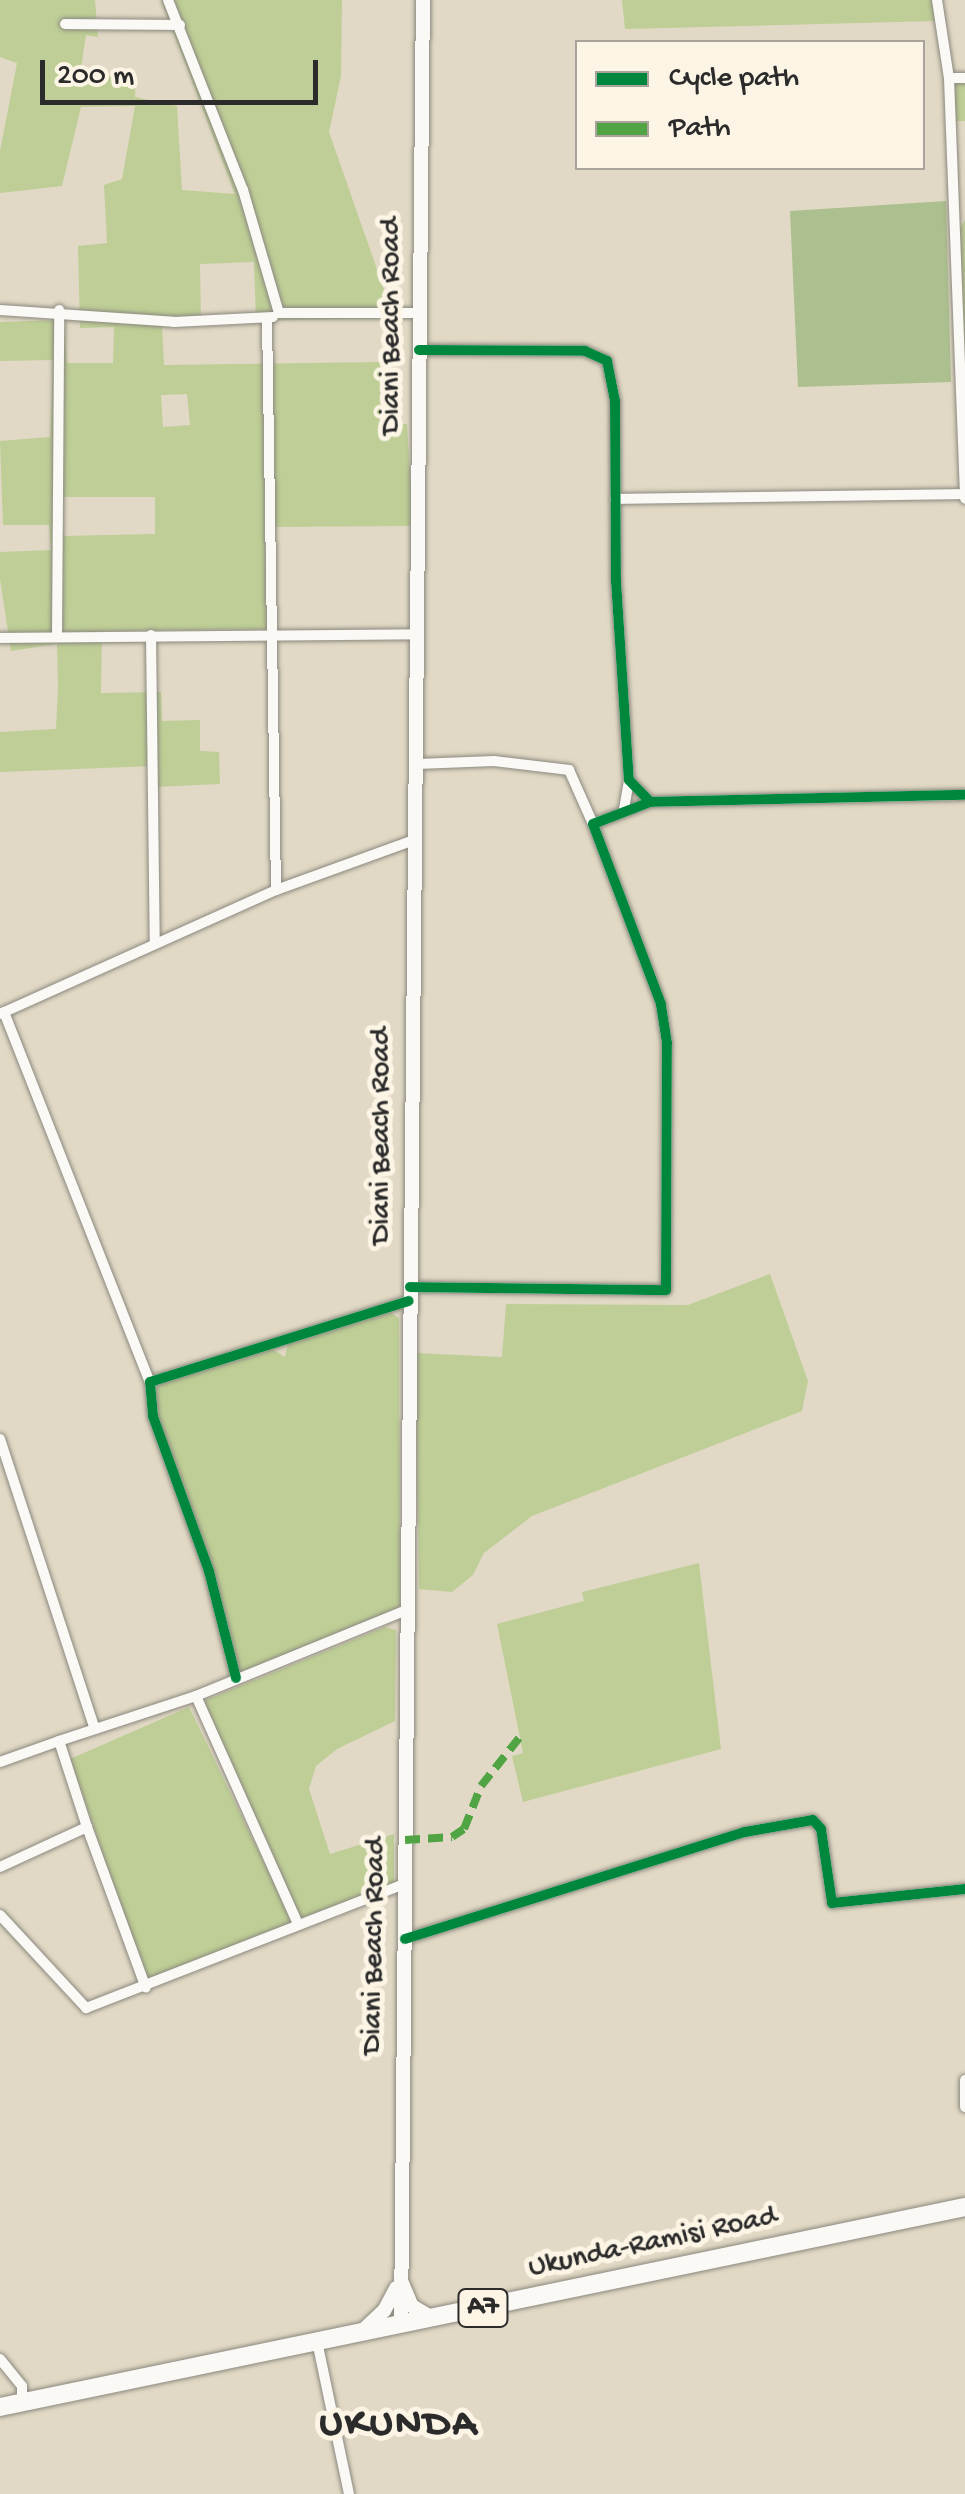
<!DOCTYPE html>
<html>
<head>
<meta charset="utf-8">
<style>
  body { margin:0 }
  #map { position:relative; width:965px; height:2494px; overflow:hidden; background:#e1d9c5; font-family:"Gochi Hand",sans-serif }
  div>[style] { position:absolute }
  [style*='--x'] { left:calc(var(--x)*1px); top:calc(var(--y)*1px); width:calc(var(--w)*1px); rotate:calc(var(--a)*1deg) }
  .green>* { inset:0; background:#bece96 }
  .forest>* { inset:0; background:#acbf8f }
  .roads { filter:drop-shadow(0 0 2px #8b887e) drop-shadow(0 0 2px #8b887e) }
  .minor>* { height:10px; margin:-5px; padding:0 5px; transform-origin:5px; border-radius:5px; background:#faf9f6 }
  .secondary>* { height:14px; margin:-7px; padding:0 7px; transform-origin:7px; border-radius:7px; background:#faf9f6 }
  .trunk>* { height:18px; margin:-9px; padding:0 9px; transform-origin:9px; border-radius:9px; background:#faf9f6 }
  .quiet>* { height:8px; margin-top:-4px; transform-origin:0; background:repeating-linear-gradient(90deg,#51a443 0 15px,transparent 0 23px) }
  .cycleway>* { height:10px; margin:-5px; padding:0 5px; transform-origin:5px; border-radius:5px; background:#00873e }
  span { translate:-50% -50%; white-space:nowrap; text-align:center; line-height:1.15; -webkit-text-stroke:10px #fcf5e5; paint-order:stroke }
  .shield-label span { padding:2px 8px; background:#fcf5e5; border:2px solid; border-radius:8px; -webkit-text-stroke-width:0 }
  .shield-label { font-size:28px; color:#2b2b2b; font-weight:700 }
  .street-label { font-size:30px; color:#2b2b2b }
  .district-label { font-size:40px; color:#2b2b2b; font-weight:700; letter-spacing:2.5px }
  .legend { position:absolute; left:575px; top:40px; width:350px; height:130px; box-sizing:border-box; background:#fcf5e5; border:2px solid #a8a49b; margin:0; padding:12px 18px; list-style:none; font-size:30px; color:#2b2b2b }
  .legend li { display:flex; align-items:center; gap:20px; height:50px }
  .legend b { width:50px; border:2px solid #a8a49b }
  .scale { position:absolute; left:40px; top:60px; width:278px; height:45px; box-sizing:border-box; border:5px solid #2b2b2b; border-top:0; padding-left:12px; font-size:30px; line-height:35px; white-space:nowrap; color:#2b2b2b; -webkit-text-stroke:8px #fcf5e5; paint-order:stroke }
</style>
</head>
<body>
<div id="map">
  <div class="green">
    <i style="clip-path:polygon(evenodd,0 0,95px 0,98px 37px,86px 35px,80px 75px,136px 77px,135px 97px,177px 106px,182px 190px,235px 194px,161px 0,342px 0,341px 76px,329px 132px,394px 318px,256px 321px,254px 262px,200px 264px,201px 324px,162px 325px,164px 365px,380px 362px,380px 423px,407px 424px,413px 526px,265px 527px,267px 629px,102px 631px,101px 693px,161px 692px,162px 721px,200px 720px,200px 751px,219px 752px,220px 784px,154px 787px,154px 766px,0 772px,0 732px,56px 729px,58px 687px,57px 644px,11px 651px,0 579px,0 552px,51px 550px,49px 525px,3px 525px,0 441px,50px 437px,53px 360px,0 361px,0 322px,64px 320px,67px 363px,113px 363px,114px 327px,80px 328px,78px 246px,107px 243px,104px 185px,122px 179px,135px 106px,81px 107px,62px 186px,0 193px,0 151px,17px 63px,0 57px,0 0,187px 394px,190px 425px,163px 427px,161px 395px,187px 394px,0 0,61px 497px,155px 497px,155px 534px,64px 536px,61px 497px)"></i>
    <i style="clip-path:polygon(622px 0,932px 0,937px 21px,625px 29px)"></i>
    <i style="clip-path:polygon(952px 83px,965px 83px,965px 121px,952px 121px)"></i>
    <i style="clip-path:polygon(965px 220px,965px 377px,957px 234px)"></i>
    <i style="clip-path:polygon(770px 1274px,808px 1381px,802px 1411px,532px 1516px,484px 1553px,473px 1575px,452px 1592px,419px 1589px,416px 1353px,502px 1357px,506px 1304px,688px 1305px)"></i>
    <i style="clip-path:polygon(388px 1311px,399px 1318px,400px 1610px,239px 1673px,213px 1569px,154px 1413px,158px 1385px,272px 1349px,285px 1357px,288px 1343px)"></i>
    <i style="clip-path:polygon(699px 1563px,721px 1749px,523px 1802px,512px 1756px,523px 1753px,497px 1624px,584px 1601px,582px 1592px)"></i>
    <i style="clip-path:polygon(385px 1627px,396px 1630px,395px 1721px,337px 1749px,316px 1766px,309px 1789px,330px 1854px,394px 1834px,394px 1887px,301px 1918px,201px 1702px)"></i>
    <i style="clip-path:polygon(189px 1707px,293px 1923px,147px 1982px,70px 1759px)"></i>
  </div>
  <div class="forest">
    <i style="clip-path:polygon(946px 201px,951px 382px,798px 387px,790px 211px)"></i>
  </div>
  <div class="roads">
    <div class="minor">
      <i style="--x:168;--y:0;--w:204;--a:68.5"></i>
      <i style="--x:243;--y:190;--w:128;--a:73.7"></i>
      <i style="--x:279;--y:313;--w:141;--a:0"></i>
      <i style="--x:937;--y:0;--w:79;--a:81.3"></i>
      <i style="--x:949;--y:78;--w:421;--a:87.8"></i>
      <i style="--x:65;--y:24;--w:115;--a:0.5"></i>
      <i style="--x:949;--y:78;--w:16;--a:0"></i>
      <i style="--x:0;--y:310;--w:174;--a:3.9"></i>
      <i style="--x:174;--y:322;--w:99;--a:-2.9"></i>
      <i style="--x:267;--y:318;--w:572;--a:89.1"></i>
      <i style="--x:419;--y:350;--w:166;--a:0.3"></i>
      <i style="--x:585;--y:351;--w:24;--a:24"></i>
      <i style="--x:607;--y:361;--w:41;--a:78.7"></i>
      <i style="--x:615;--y:401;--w:180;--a:89.7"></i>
      <i style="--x:616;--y:581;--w:199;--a:86.3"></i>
      <i style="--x:629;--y:780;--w:30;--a:46"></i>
      <i style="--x:650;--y:802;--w:315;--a:-1.3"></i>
      <i style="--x:615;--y:499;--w:349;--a:-0.8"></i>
      <i style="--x:151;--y:635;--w:309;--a:89.3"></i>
      <i style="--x:57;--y:637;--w:327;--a:-89.6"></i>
      <i style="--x:0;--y:638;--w:419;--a:-0.5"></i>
      <i style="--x:417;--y:764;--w:77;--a:-2.2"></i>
      <i style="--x:494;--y:761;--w:76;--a:6.8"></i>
      <i style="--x:569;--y:770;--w:59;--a:66"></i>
      <i style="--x:624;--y:809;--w:29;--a:-80"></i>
      <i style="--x:4;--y:1012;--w:398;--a:68.5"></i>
      <i style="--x:0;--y:1014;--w:303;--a:-24.2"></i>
      <i style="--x:276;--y:890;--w:147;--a:-19.9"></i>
      <i style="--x:410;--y:1287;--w:256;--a:0.7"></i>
      <i style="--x:666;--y:1290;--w:247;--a:-89.8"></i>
      <i style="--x:667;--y:1043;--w:39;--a:-99"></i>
      <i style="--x:661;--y:1004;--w:192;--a:-110.7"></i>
      <i style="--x:593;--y:824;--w:61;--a:-21.1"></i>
      <i style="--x:0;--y:1439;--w:305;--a:71.9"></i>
      <i style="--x:236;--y:1678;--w:110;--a:-104.2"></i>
      <i style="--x:209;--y:1571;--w:165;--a:-109.9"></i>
      <i style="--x:153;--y:1416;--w:34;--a:-95"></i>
      <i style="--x:150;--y:1382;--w:271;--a:-17.4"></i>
      <i style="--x:196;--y:1696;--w:250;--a:65.9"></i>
      <i style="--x:0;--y:1762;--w:63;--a:-19.6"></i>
      <i style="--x:87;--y:1827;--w:171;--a:69.9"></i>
      <i style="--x:0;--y:1867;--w:96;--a:-24.7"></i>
      <i style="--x:87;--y:1827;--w:90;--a:-108"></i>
      <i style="--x:59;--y:1741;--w:144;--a:-18.2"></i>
      <i style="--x:196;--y:1696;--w:228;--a:-22.2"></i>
      <i style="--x:0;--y:1915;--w:127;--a:47.2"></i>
      <i style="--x:86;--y:2008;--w:341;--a:-21.3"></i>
      <i style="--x:405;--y:1939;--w:356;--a:-17.5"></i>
      <i style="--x:745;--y:1832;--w:69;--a:-10"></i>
      <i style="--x:813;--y:1820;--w:12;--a:48"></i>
      <i style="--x:821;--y:1829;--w:75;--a:81.5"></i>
      <i style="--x:832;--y:1903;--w:134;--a:-6"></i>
      <i style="--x:965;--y:2080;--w:27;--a:90"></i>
      <i style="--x:317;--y:2341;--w:156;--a:78.2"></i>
      <i style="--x:0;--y:2359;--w:35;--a:51"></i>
      <i style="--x:22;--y:2386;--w:17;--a:90"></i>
    </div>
    <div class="secondary">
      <i style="--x:402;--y:2283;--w:25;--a:67"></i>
      <i style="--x:412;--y:2306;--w:23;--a:31"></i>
      <i style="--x:401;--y:2324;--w:2324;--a:-89.46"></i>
      <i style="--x:360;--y:2333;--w:33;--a:-43"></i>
      <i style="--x:384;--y:2311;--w:26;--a:-62"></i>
    </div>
    <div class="trunk">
      <i style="--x:0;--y:2407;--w:986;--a:-11.71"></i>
    </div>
  </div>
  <div class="quiet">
    <i style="--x:405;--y:1840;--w:47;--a:-3.7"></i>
    <i style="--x:452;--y:1837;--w:14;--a:-34"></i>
    <i style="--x:464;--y:1829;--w:46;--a:-68.4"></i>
    <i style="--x:481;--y:1786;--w:68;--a:-51.6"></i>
  </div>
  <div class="cycleway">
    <i style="--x:419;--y:350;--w:166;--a:0.3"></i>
    <i style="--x:585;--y:351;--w:24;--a:24"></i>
    <i style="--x:607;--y:361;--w:41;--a:78.7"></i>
    <i style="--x:615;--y:401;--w:180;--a:89.7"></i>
    <i style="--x:616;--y:581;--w:199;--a:86.3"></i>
    <i style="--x:629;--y:780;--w:30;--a:46"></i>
    <i style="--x:650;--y:802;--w:315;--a:-1.3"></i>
    <i style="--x:410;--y:1287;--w:256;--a:0.7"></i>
    <i style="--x:666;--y:1290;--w:247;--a:-89.8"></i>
    <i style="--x:667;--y:1043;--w:39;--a:-99"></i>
    <i style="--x:661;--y:1004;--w:192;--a:-110.7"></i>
    <i style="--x:593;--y:824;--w:61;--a:-21.1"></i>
    <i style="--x:236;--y:1678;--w:110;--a:-104.2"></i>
    <i style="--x:209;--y:1571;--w:165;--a:-109.9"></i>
    <i style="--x:153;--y:1416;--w:34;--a:-95"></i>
    <i style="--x:150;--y:1382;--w:271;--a:-17.4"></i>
    <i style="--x:405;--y:1939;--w:356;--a:-17.5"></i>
    <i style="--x:745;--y:1832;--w:69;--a:-10"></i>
    <i style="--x:813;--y:1820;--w:12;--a:48"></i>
    <i style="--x:821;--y:1829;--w:75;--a:81.5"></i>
    <i style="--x:832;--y:1903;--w:134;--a:-6"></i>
  </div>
  <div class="shield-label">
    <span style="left:483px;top:2308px">A7</span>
  </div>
  <div class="street-label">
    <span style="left:393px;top:326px;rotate:-90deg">Diani Beach Road</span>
    <span style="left:383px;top:1136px;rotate:-90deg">Diani Beach Road</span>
    <span style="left:376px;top:1946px;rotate:-89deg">Diani Beach Road</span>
    <span style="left:653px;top:2244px;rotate:-12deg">Ukunda-Ramisi Road</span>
  </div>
  <div class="district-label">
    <span style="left:399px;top:2426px">UKUNDA</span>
  </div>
  <ul class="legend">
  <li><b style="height:12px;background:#00873e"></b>Cycle path</li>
  <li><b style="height:12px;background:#51a443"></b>Path</li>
  </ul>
  <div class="scale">200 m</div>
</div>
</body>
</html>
